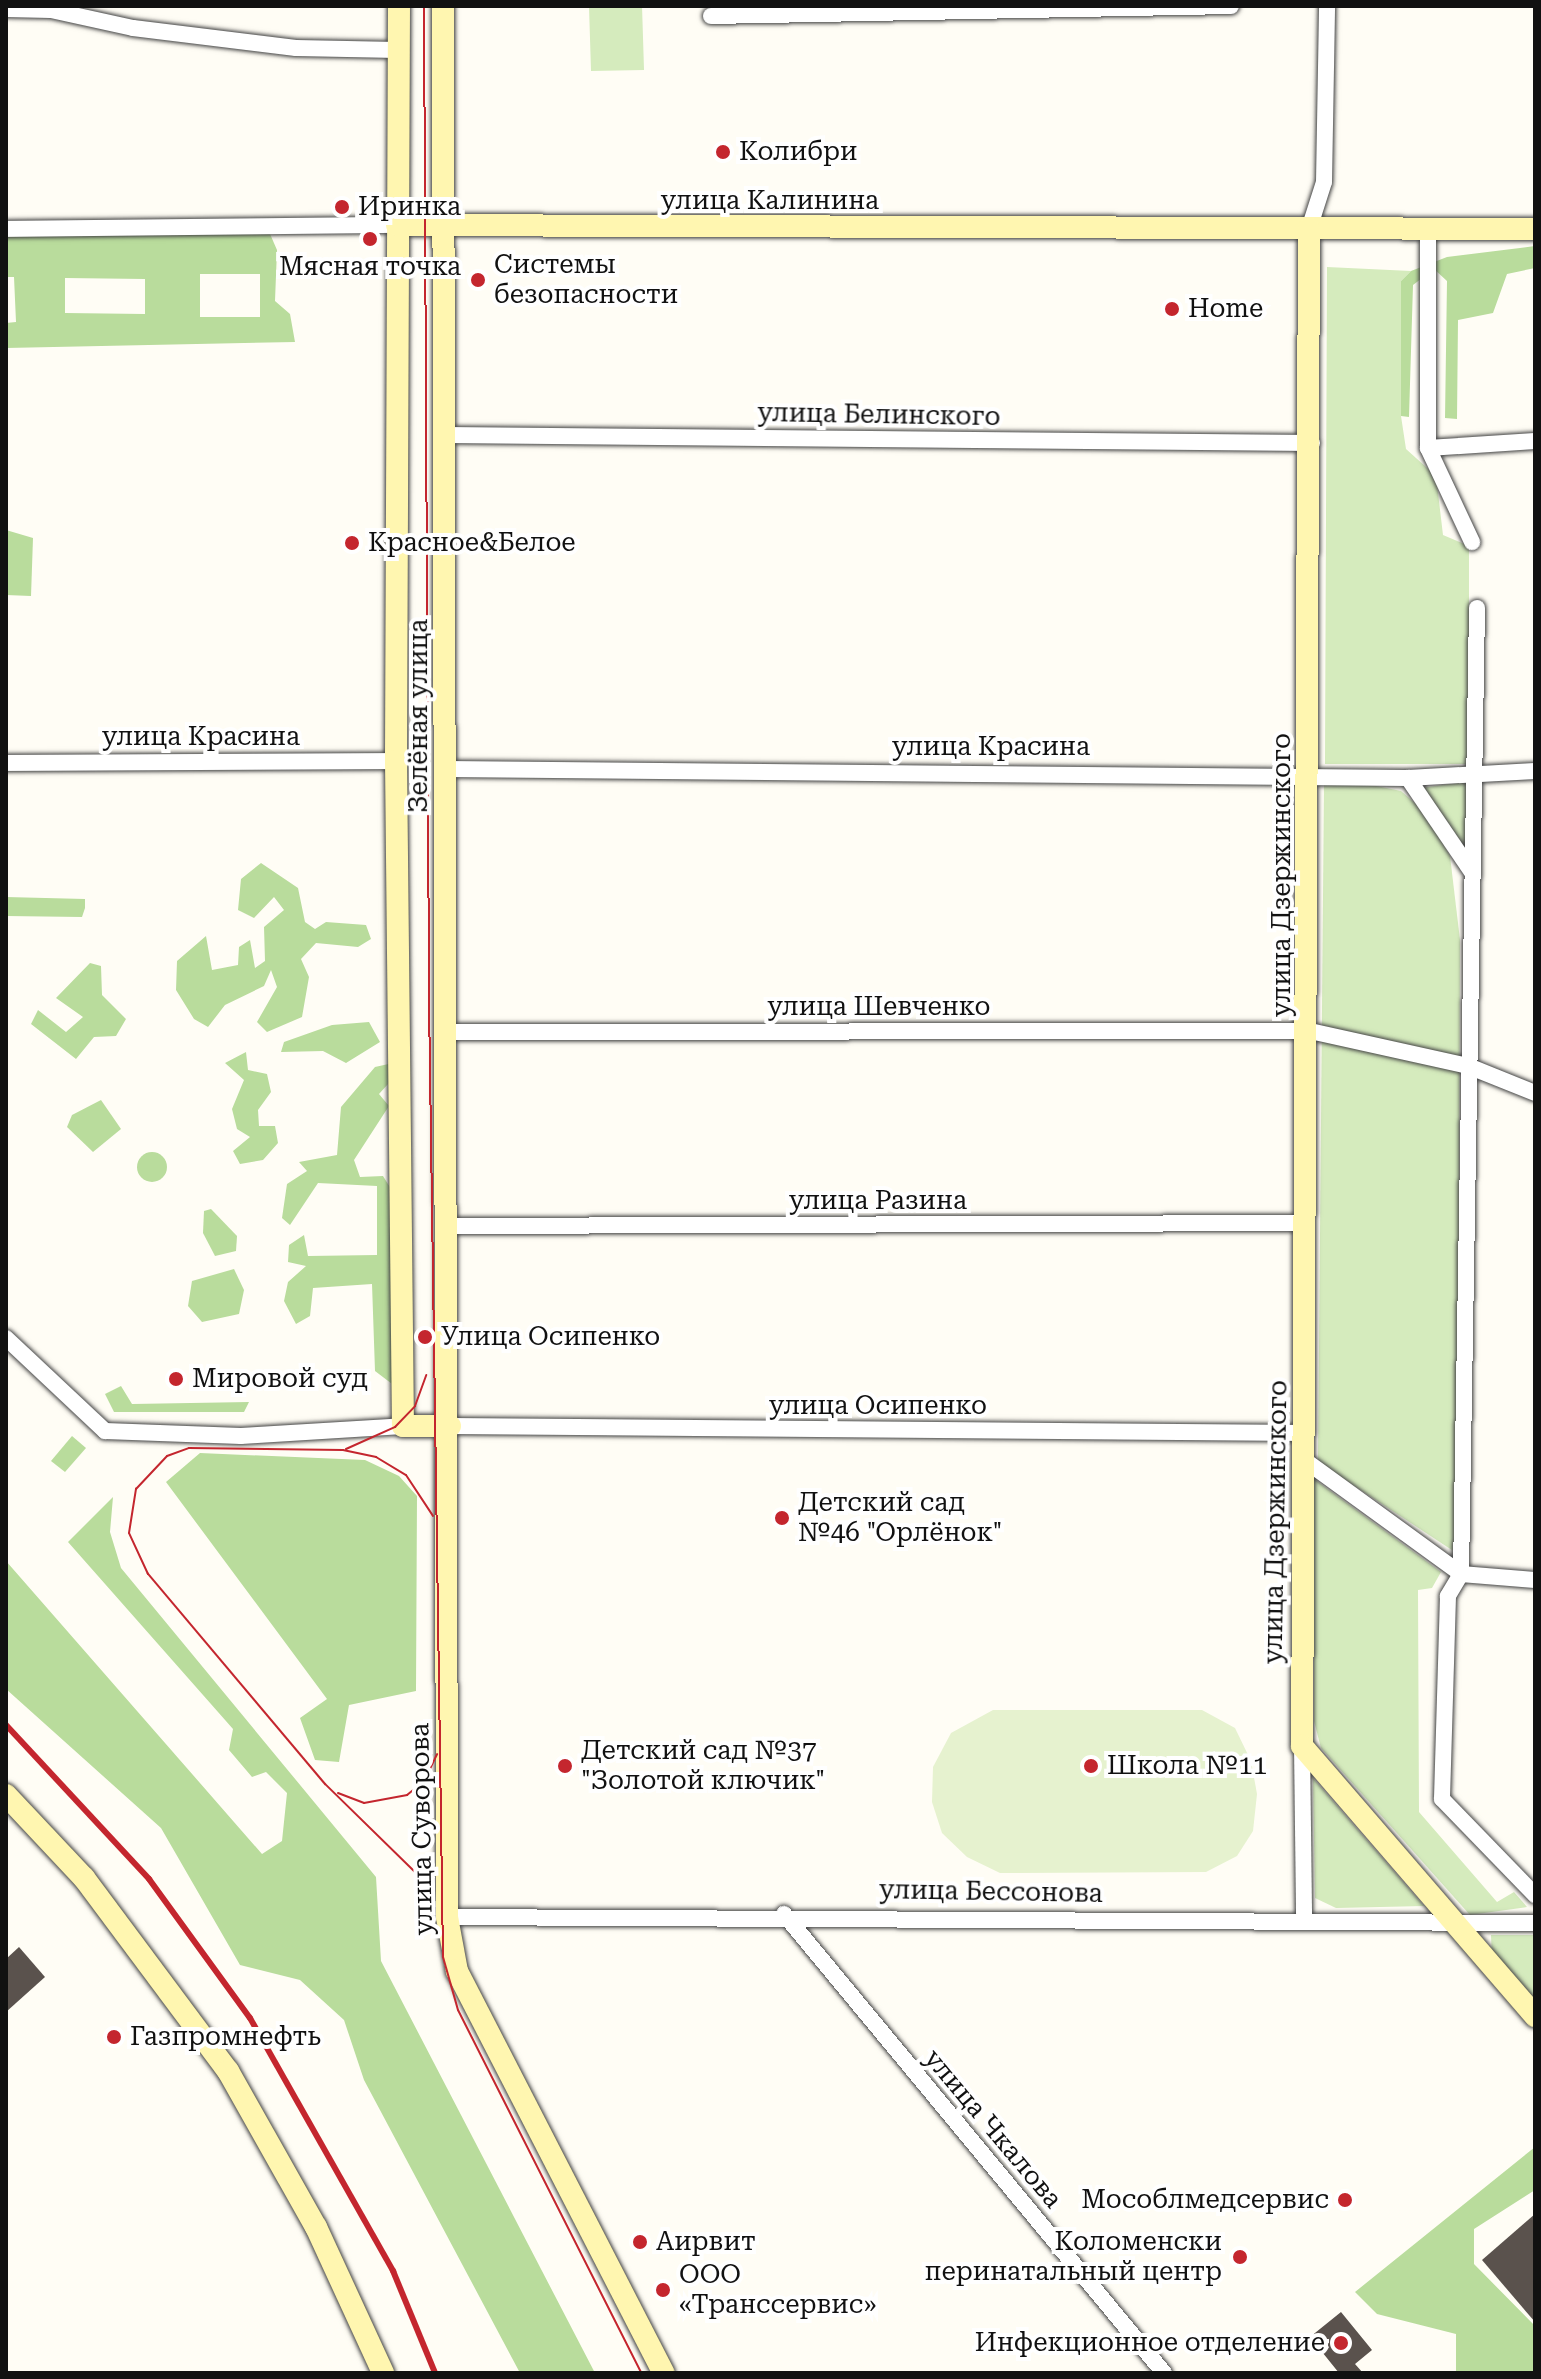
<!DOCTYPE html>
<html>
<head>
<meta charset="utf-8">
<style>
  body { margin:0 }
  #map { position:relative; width:1541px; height:2379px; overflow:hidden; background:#fffdf5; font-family:"Roboto Serif",serif }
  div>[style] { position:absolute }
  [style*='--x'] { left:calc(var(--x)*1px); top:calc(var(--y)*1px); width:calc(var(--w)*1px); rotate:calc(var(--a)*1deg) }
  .green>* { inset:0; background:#d5ebbd }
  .forest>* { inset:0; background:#b9dc9c }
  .round { border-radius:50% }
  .pitch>* { inset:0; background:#e6f2cf }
  .building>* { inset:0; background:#5a524d }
  .roads { filter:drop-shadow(0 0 2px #444) drop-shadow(0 0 2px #444) }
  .street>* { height:16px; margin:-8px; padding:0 8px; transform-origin:8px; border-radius:8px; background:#fff }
  .secondary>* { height:22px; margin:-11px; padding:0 11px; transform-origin:11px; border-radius:11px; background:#fff6b0 }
  .tram>* { height:2px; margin:-1px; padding:0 1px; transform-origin:1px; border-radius:1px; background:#c4262e }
  .rail>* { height:6px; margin:-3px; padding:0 3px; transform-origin:3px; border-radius:3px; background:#c4262e }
  .dots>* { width:22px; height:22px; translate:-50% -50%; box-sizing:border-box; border:4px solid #fff; border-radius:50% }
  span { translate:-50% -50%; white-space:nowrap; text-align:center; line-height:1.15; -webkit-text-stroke:8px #fff; paint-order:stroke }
  .poi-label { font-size:26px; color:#111 }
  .left { translate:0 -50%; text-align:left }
  .right { translate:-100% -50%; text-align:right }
  .street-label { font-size:26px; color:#111 }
  .frame { position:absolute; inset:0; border:8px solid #111; pointer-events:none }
</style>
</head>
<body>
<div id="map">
  <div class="green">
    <i style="clip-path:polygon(589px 6px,642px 6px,644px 70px,591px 71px)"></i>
    <i style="clip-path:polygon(1327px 267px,1411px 271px,1401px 281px,1401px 416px,1406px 449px,1436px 476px,1443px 535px,1469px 546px,1469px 764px,1325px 764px)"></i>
    <i style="clip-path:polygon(1471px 781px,1470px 856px,1421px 788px)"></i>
    <i style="clip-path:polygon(1362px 783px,1401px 791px,1425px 812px,1450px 856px,1460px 940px,1458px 1554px,1318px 1462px,1324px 785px)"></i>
    <i style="clip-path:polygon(1314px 1479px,1441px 1572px,1432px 1588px,1418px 1590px,1419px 1812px,1497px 1902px,1514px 1892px,1527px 1907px,1470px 1915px,1321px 1748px,1314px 1721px)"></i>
    <i style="clip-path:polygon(1313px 1778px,1424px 1906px,1336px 1908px,1315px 1898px)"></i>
    <i style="clip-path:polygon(1491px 1935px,1535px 1935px,1535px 2005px,1492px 1958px)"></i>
  </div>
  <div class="forest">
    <i style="clip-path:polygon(evenodd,267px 227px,277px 250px,275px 301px,290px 314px,295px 342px,6px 348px,6px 323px,16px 322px,14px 277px,6px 277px,6px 234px,267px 227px,260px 274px,260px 317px,200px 317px,200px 274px,260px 274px,267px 227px,65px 278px,145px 279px,145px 314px,65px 313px,65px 278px)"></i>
    <i style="clip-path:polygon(1535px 246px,1535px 268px,1507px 274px,1493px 313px,1458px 320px,1457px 419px,1445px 418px,1447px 281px,1434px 269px,1413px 285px,1409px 417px,1401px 416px,1401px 281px,1411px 271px,1447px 257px)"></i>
    <i style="clip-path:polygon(6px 530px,33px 538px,31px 596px,6px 595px)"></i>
    <i style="clip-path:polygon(261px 863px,298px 888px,305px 922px,315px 929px,326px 922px,366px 925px,371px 939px,358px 947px,316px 943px,301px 959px,309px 977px,302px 1017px,267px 1032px,257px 1022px,277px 987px,271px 970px,264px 986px,225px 1005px,208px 1027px,194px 1019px,176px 990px,177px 961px,206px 936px,212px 970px,238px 965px,239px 947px,250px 940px,255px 968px,265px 961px,264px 927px,284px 910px,274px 897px,254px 918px,238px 910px,241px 879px)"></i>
    <i style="clip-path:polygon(6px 897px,85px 899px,85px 908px,82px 917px,6px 916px)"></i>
    <i style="clip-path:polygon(90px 963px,101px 966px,102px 995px,126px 1019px,116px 1036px,94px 1037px,76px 1059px,31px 1024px,38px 1010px,66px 1032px,83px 1017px,56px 998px)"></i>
    <i style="clip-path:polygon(369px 1022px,380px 1042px,346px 1063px,323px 1051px,281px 1052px,284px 1042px,332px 1025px)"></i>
    <i style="clip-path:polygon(246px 1052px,248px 1070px,267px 1074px,271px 1092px,258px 1110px,259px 1126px,275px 1126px,278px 1143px,263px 1160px,240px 1164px,233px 1151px,250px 1137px,237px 1129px,232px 1109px,244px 1080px,225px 1063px)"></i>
    <i style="clip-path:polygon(393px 1063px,398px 1073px,379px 1094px,389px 1106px,354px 1160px,360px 1177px,383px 1176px,396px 1197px,400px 1390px,375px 1371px,372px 1284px,313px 1288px,310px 1316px,296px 1324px,284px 1301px,288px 1282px,306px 1266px,288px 1262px,289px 1245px,304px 1235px,308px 1256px,377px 1255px,377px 1186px,318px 1183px,290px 1225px,282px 1218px,287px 1184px,307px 1171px,299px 1162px,337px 1155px,341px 1107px,375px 1067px)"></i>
    <i style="clip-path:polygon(101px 1100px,121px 1129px,93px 1152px,67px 1127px,72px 1115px)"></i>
    <i class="round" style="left:137px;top:1152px;width:30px;height:30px"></i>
    <i style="clip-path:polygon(211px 1209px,237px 1236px,236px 1251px,215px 1256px,203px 1233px,204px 1211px)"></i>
    <i style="clip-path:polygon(234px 1269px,244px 1290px,239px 1314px,202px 1322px,188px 1306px,192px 1281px)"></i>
    <i style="clip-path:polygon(121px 1386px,132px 1404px,249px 1402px,244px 1412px,114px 1412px,105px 1394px)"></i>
    <i style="clip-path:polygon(72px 1436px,86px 1448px,65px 1472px,51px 1461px)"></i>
    <i style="clip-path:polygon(200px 1453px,365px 1460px,399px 1476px,417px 1496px,416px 1691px,349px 1705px,339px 1762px,315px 1760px,300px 1718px,327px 1699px,166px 1482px)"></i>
    <i style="clip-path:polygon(113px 1497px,110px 1532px,121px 1568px,376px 1877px,381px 1961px,595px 2373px,520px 2373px,364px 2080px,344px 2020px,300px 1980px,240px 1965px,161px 1828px,6px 1689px,6px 1561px,262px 1854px,282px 1841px,287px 1793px,266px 1772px,252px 1777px,229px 1750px,233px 1729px,68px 1542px)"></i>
    <i style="clip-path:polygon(1535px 2147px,1535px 2190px,1474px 2229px,1474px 2264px,1535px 2326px,1535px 2373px,1456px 2373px,1456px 2334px,1377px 2314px,1355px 2292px)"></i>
  </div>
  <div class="pitch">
    <i style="clip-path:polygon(993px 1710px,1202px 1710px,1235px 1728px,1251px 1761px,1257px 1794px,1253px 1831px,1237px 1856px,1206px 1872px,1000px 1873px,967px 1857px,942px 1833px,932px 1802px,933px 1767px,951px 1733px)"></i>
  </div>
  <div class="building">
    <i style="clip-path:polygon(19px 1947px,45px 1977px,6px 2012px,6px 1959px)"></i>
    <i style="clip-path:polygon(1535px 2214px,1535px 2322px,1482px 2260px)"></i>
    <i style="clip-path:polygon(1341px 2312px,1372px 2350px,1355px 2364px,1363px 2373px,1339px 2373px,1310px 2337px)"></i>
  </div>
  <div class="roads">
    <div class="street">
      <i style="--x:6;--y:9;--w:45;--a:1.3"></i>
      <i style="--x:51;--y:10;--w:84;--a:12.4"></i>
      <i style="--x:133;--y:28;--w:164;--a:7"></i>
      <i style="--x:296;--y:48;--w:102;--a:1.1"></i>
      <i style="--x:711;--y:16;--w:520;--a:-1.1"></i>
      <i style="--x:6;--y:229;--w:391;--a:-0.6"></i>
      <i style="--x:1309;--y:229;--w:49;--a:-72.3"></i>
      <i style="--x:1324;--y:182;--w:176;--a:-89"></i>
      <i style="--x:1428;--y:229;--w:219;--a:90"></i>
      <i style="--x:1428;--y:448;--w:107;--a:-3.7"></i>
      <i style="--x:446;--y:435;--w:866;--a:0.53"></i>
      <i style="--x:1428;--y:448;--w:104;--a:64.9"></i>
      <i style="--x:1477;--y:608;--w:966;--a:90.95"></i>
      <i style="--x:1461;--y:1574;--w:26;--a:121"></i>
      <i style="--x:1448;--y:1596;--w:203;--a:91.7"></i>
      <i style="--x:1442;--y:1799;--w:134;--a:45.9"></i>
      <i style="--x:6;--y:763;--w:390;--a:-0.3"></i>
      <i style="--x:447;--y:769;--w:961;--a:0.54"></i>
      <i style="--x:1408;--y:778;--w:127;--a:-3.2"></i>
      <i style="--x:1408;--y:778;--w:114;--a:55.8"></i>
      <i style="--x:448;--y:1032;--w:862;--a:-0.07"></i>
      <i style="--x:1310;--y:1031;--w:162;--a:12.5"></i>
      <i style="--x:1468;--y:1066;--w:72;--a:21.9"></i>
      <i style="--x:449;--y:1226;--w:858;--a:-0.2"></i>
      <i style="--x:6;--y:1338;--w:136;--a:43.2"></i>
      <i style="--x:105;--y:1431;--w:136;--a:2.1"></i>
      <i style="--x:241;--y:1436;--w:162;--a:-3.5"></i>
      <i style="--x:450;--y:1426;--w:856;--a:0.47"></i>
      <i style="--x:1303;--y:1459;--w:195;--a:36"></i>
      <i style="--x:1461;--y:1574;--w:74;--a:4.6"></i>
      <i style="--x:1302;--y:1746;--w:173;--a:89.3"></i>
      <i style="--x:784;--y:1914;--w:596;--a:50.38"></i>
      <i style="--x:447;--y:1917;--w:1088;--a:0.32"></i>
    </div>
    <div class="secondary">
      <i style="--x:399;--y:6;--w:755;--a:90.23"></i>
      <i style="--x:396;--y:761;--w:665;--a:89.4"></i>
      <i style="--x:403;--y:1426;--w:47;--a:0"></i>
      <i style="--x:443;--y:6;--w:1911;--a:89.88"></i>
      <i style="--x:447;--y:1917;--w:55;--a:79.5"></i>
      <i style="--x:457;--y:1971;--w:452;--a:62.8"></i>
      <i style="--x:397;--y:225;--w:1138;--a:0.2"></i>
      <i style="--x:1309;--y:229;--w:1517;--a:90.26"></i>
      <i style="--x:1302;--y:1746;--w:357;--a:49.2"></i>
      <i style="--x:6;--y:1795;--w:114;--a:46.8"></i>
      <i style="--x:84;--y:1878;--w:241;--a:53.3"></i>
      <i style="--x:228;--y:2071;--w:179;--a:60.6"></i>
      <i style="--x:316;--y:2227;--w:161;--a:65.3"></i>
    </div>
  </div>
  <div class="tram">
    <i style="--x:424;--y:6;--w:996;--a:89.71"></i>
    <i style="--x:429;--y:1002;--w:955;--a:89.16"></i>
    <i style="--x:443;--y:1957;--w:55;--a:74.2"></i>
    <i style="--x:458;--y:2010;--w:407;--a:63.2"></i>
    <i style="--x:346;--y:1449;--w:54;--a:-24.2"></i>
    <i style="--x:395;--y:1427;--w:29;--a:-46"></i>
    <i style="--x:415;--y:1406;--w:33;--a:-70"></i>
    <i style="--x:338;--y:1793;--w:28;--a:21"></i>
    <i style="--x:364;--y:1803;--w:44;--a:-10.5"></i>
    <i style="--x:407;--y:1795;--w:22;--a:-39"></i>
    <i style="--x:424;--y:1781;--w:30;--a:-64"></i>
    <i style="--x:432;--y:1912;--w:43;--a:-113"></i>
    <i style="--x:415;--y:1872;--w:126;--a:-135.6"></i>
    <i style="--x:325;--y:1784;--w:275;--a:-130.1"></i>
    <i style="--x:148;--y:1574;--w:45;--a:-114.9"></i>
    <i style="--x:129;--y:1533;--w:45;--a:-81"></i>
    <i style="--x:136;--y:1489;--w:45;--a:-46.8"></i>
    <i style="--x:167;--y:1456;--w:23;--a:-20"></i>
    <i style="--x:189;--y:1448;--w:154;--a:0.7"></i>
    <i style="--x:343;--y:1450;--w:34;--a:12"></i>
    <i style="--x:376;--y:1457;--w:35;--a:31"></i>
    <i style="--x:406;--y:1475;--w:49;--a:56.6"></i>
  </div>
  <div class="rail">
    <i style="--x:6;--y:1725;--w:210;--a:47.1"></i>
    <i style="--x:149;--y:1879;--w:172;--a:54"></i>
    <i style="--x:250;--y:2018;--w:291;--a:60.5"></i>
    <i style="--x:393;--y:2271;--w:110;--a:67.6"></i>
  </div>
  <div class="dots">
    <i style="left:723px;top:152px;background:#c4262e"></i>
    <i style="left:342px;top:207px;background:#c4262e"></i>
    <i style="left:370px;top:239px;background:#c4262e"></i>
    <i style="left:478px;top:280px;background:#c4262e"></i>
    <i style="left:1172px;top:309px;background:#c4262e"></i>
    <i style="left:352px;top:543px;background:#c4262e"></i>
    <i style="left:425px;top:1337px;background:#c4262e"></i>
    <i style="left:176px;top:1379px;background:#c4262e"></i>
    <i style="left:782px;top:1518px;background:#c4262e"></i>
    <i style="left:565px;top:1766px;background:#c4262e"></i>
    <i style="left:1091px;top:1766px;background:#c4262e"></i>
    <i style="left:114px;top:2037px;background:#c4262e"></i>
    <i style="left:1345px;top:2200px;background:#c4262e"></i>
    <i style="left:640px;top:2242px;background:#c4262e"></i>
    <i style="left:1240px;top:2257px;background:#c4262e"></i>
    <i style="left:663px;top:2290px;background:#c4262e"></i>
    <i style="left:1341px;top:2343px;background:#c4262e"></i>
  </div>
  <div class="poi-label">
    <span class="left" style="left:739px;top:152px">Колибри</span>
    <span class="left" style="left:358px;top:207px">Иринка</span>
    <span class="left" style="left:494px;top:280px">Системы<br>безопасности</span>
    <span style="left:370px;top:267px">Мясная точка</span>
    <span class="left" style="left:1188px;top:309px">Home</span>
    <span class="left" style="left:368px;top:543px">Красное&amp;Белое</span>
    <span class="left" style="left:441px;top:1337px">Улица Осипенко</span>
    <span class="left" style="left:192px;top:1379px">Мировой суд</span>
    <span class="left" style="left:798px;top:1518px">Детский сад<br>№46 "Орлёнок"</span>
    <span class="left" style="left:581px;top:1766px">Детский сад №37<br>"Золотой ключик"</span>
    <span class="left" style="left:1107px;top:1766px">Школа №11</span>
    <span class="left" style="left:130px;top:2037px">Газпромнефть</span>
    <span class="right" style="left:1329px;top:2200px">Мособлмедсервис</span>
    <span class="left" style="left:656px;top:2242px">Аирвит</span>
    <span class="right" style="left:1222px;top:2257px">Коломенски<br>перинатальный центр</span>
    <span class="left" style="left:679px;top:2290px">ООО<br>«Транссервис»</span>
    <span class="right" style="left:1325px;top:2343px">Инфекционное отделение</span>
  </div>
  <div class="street-label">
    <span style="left:770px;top:201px">улица Калинина</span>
    <span style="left:879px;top:415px;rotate:1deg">улица Белинского</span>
    <span style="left:419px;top:716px;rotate:-90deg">Зелёная улица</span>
    <span style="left:201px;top:737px">улица Красина</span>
    <span style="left:991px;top:747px">улица Красина</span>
    <span style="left:1282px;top:875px;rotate:-90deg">улица Дзержинского</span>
    <span style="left:879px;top:1007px">улица Шевченко</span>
    <span style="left:878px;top:1201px">улица Разина</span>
    <span style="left:878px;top:1406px">улица Осипенко</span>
    <span style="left:1276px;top:1522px;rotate:-89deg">улица Дзержинского</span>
    <span style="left:422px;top:1829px;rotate:-91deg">улица Суворова</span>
    <span style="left:991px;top:1892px;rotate:1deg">улица Бессонова</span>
    <span style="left:993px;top:2129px;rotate:50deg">улица Чкалова</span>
  </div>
  <div class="frame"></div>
</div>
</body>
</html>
